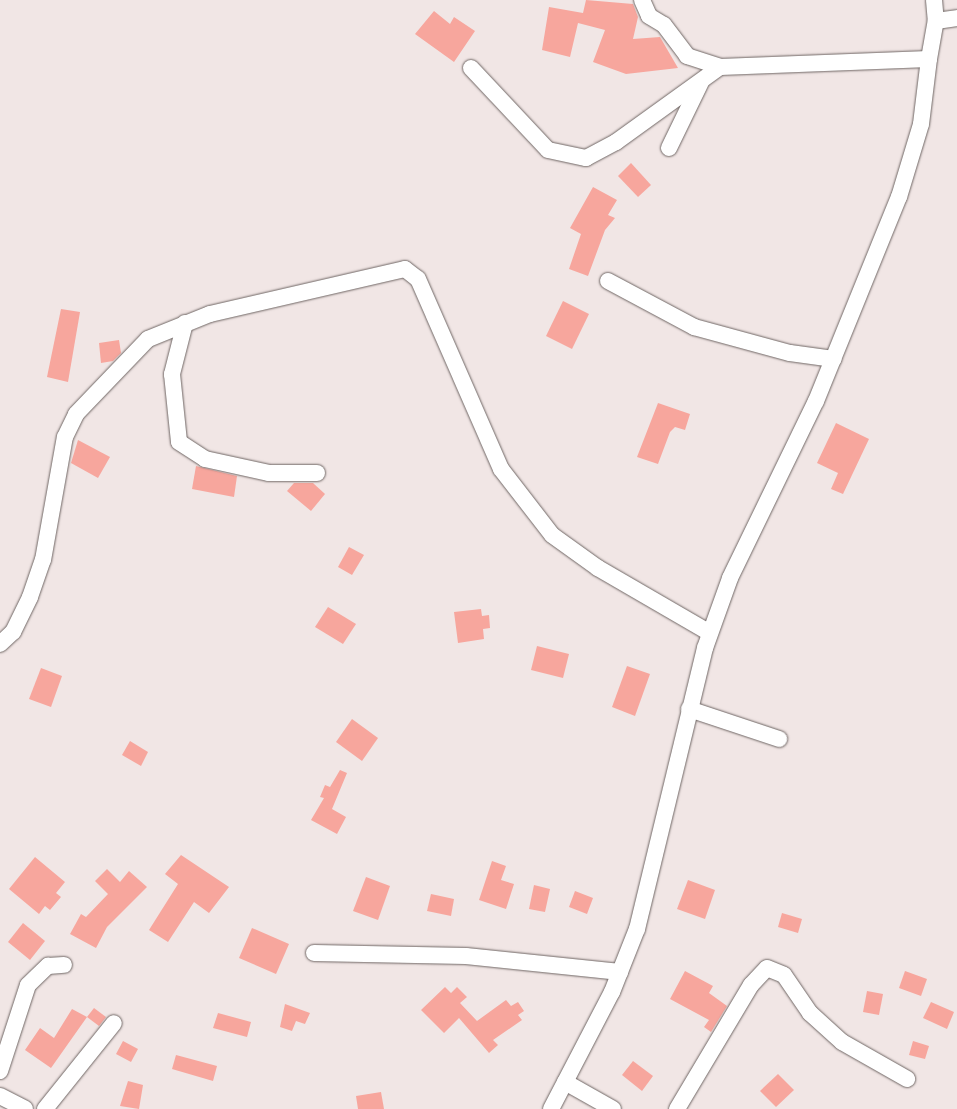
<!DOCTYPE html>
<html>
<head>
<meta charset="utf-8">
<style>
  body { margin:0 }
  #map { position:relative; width:957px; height:1109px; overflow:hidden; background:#f1e6e5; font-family:Rubik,sans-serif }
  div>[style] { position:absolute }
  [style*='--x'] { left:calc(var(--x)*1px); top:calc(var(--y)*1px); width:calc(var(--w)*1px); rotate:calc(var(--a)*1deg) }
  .building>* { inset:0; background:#f7a69d }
  .roads { filter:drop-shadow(0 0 1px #6f6664) drop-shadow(0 0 1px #6f6664) }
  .minor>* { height:16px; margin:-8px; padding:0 8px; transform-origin:8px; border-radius:8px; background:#fff }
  span { translate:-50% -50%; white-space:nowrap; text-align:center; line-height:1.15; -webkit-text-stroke:5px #fff; paint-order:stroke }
</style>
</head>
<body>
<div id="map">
  <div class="building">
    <i style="clip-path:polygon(586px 0,633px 4px,638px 17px,633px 39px,660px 37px,678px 68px,626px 74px,593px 62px,605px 30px,578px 23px,570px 57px,542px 50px,549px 7px,583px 13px)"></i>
    <i style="clip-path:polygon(434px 11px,450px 24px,454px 17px,475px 31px,454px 62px,415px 34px)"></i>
    <i style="clip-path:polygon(631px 163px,651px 185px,638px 197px,618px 176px)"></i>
    <i style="clip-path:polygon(593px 187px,617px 200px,608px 215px,615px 218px,605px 230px,588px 276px,569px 269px,581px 234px,570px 228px)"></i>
    <i style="clip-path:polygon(563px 301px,589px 314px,572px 349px,546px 336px)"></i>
    <i style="clip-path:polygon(61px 309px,80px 312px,68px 382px,47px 377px)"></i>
    <i style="clip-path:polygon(119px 340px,121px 353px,113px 361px,101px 363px,99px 343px)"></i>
    <i style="clip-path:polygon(658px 403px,690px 414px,685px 430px,675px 427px,670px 432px,658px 464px,637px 457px)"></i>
    <i style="clip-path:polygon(836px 423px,869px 439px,843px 494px,831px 489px,838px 473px,817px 463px)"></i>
    <i style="clip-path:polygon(78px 440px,110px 457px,98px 478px,71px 463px)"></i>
    <i style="clip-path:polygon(196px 466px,237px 476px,234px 497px,192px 489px)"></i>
    <i style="clip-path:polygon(294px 483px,313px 483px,325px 494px,311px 511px,287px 491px)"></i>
    <i style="clip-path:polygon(349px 547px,364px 555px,352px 575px,338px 567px)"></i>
    <i style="clip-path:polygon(328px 607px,356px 624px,343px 644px,315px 627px)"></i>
    <i style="clip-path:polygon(481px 609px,482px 616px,489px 615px,490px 628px,483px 629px,484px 639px,458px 643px,454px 612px)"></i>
    <i style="clip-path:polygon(537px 646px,569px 654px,563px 678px,531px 670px)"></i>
    <i style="clip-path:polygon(627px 666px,650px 674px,635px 716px,612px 707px)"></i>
    <i style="clip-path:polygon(41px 668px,62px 676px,51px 707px,29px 699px)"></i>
    <i style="clip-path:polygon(352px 719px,378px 738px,362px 761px,336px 742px)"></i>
    <i style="clip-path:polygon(130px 741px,148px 752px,141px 766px,122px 755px)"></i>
    <i style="clip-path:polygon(340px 770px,347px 773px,332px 809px,346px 817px,337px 834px,311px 820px,324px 798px,320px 797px,325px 785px,330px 787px)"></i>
    <i style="clip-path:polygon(181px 855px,229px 887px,209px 913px,194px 902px,168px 942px,149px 930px,178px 884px,165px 874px)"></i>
    <i style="clip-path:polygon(35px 857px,65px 882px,56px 893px,61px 897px,50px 910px,45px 906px,39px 914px,9px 889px)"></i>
    <i style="clip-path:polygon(492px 861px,506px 866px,501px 880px,514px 884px,506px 909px,479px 900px)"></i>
    <i style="clip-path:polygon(107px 869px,120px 882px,129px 871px,147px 887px,107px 927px,96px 948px,70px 934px,81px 914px,86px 917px,108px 894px,95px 881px)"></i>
    <i style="clip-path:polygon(366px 877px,390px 886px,378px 920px,353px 911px)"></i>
    <i style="clip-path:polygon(688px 880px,715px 890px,705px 919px,677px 909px)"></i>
    <i style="clip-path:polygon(534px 885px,550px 889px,545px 912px,529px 909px)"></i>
    <i style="clip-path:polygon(575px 891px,593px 898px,587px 914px,569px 907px)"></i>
    <i style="clip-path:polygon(431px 894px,454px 899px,451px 916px,427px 911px)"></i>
    <i style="clip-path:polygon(782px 913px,802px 919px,798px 933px,778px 927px)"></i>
    <i style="clip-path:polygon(23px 923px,45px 941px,30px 960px,8px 942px)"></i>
    <i style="clip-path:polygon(252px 928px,289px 944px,276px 974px,239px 958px)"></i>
    <i style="clip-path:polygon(685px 971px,713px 986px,709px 993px,727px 1006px,711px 1032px,704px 1027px,709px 1020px,670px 999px)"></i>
    <i style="clip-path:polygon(905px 971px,927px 979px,921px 996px,899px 988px)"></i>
    <i style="clip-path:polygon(445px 987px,451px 993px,457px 987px,467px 997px,460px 1003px,477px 1021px,506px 1000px,511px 1006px,518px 1002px,524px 1011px,518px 1015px,522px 1020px,493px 1040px,498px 1045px,489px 1053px,459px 1018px,444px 1033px,421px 1010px)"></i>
    <i style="clip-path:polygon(867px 991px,883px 994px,879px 1015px,863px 1012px)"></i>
    <i style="clip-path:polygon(931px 1002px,954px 1012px,947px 1029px,923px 1018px)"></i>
    <i style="clip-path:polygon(285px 1004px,310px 1013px,305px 1024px,296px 1021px,292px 1031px,280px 1027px)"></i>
    <i style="clip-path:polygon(94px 1008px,106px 1017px,99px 1026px,87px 1017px)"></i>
    <i style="clip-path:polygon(72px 1009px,87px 1017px,51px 1068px,25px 1050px,40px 1028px,54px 1038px)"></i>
    <i style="clip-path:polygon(218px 1013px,251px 1022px,247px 1037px,213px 1028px)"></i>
    <i style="clip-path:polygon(123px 1041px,138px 1049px,131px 1062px,116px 1054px)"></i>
    <i style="clip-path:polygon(913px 1041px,929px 1046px,925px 1059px,909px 1055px)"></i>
    <i style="clip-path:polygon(176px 1055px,217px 1066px,213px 1081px,172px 1069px)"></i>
    <i style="clip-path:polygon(633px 1061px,653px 1076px,642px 1091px,622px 1075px)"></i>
    <i style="clip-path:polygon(778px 1074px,794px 1090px,776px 1107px,760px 1091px)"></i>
    <i style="clip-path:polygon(128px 1081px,143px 1085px,139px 1109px,120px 1106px)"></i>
    <i style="clip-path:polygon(381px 1092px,384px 1109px,358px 1109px,356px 1096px)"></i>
  </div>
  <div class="roads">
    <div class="minor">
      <i style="--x:642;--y:0;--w:17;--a:66"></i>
      <i style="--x:649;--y:16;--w:17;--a:31"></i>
      <i style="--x:664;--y:25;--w:39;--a:53"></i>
      <i style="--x:687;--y:56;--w:35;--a:18"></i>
      <i style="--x:720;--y:67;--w:209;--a:-2.2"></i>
      <i style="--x:929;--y:59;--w:39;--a:-80"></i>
      <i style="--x:936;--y:21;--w:21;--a:-8"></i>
      <i style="--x:934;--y:0;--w:21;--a:85"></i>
      <i style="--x:471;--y:68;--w:112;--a:46.8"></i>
      <i style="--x:548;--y:150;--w:39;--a:12"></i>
      <i style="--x:586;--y:158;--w:34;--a:-28"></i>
      <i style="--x:616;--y:142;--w:128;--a:-35.8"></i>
      <i style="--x:669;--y:148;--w:73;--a:-64.1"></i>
      <i style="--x:608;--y:281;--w:98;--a:28.1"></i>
      <i style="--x:694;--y:327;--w:99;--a:15.2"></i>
      <i style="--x:790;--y:353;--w:44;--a:7.8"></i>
      <i style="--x:185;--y:323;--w:53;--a:104.3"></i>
      <i style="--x:172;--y:374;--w:68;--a:84.1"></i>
      <i style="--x:179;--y:442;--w:31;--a:33"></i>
      <i style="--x:205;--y:459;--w:66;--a:12.3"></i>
      <i style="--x:269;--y:473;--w:48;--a:0"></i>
      <i style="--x:0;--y:644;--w:18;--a:-43"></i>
      <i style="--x:13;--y:632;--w:39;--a:-64"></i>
      <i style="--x:30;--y:597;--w:39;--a:-71"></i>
      <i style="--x:43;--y:560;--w:125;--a:-79.9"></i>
      <i style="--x:65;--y:437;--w:25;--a:-64"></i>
      <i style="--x:76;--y:414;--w:104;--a:-46.2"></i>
      <i style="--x:148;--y:339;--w:67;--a:-22"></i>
      <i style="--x:210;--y:314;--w:200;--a:-13"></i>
      <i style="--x:405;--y:269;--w:16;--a:38"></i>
      <i style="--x:418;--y:279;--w:207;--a:66.4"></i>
      <i style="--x:501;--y:469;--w:83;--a:52.3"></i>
      <i style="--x:552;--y:535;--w:57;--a:35.7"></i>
      <i style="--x:598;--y:568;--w:129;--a:30.1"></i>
      <i style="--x:689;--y:709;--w:95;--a:18.4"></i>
      <i style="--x:314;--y:953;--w:152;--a:1.1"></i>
      <i style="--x:466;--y:956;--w:155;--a:5.9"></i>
      <i style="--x:0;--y:1071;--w:90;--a:-72"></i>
      <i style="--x:28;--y:985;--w:28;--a:-44"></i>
      <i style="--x:48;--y:966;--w:16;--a:-4"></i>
      <i style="--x:565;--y:1082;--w:55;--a:29.4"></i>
      <i style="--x:0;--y:1096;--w:28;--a:27"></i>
      <i style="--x:45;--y:1109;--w:110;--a:-51.3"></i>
      <i style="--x:551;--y:1109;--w:132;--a:-62.5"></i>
      <i style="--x:612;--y:992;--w:68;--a:-68.4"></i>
      <i style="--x:637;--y:929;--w:289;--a:-76.4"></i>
      <i style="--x:705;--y:648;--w:74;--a:-70.3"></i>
      <i style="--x:730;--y:578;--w:197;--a:-64.1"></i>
      <i style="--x:816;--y:401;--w:220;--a:-67.9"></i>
      <i style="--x:899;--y:197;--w:76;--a:-73.2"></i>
      <i style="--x:921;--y:124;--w:65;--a:-83"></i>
      <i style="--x:677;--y:1109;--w:144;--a:-59.2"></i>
      <i style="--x:751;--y:985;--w:23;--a:-47"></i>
      <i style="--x:767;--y:968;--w:18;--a:22"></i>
      <i style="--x:784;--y:975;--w:46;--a:55.6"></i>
      <i style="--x:810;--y:1013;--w:43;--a:42.2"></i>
      <i style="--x:842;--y:1042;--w:75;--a:29.6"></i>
    </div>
  </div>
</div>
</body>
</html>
